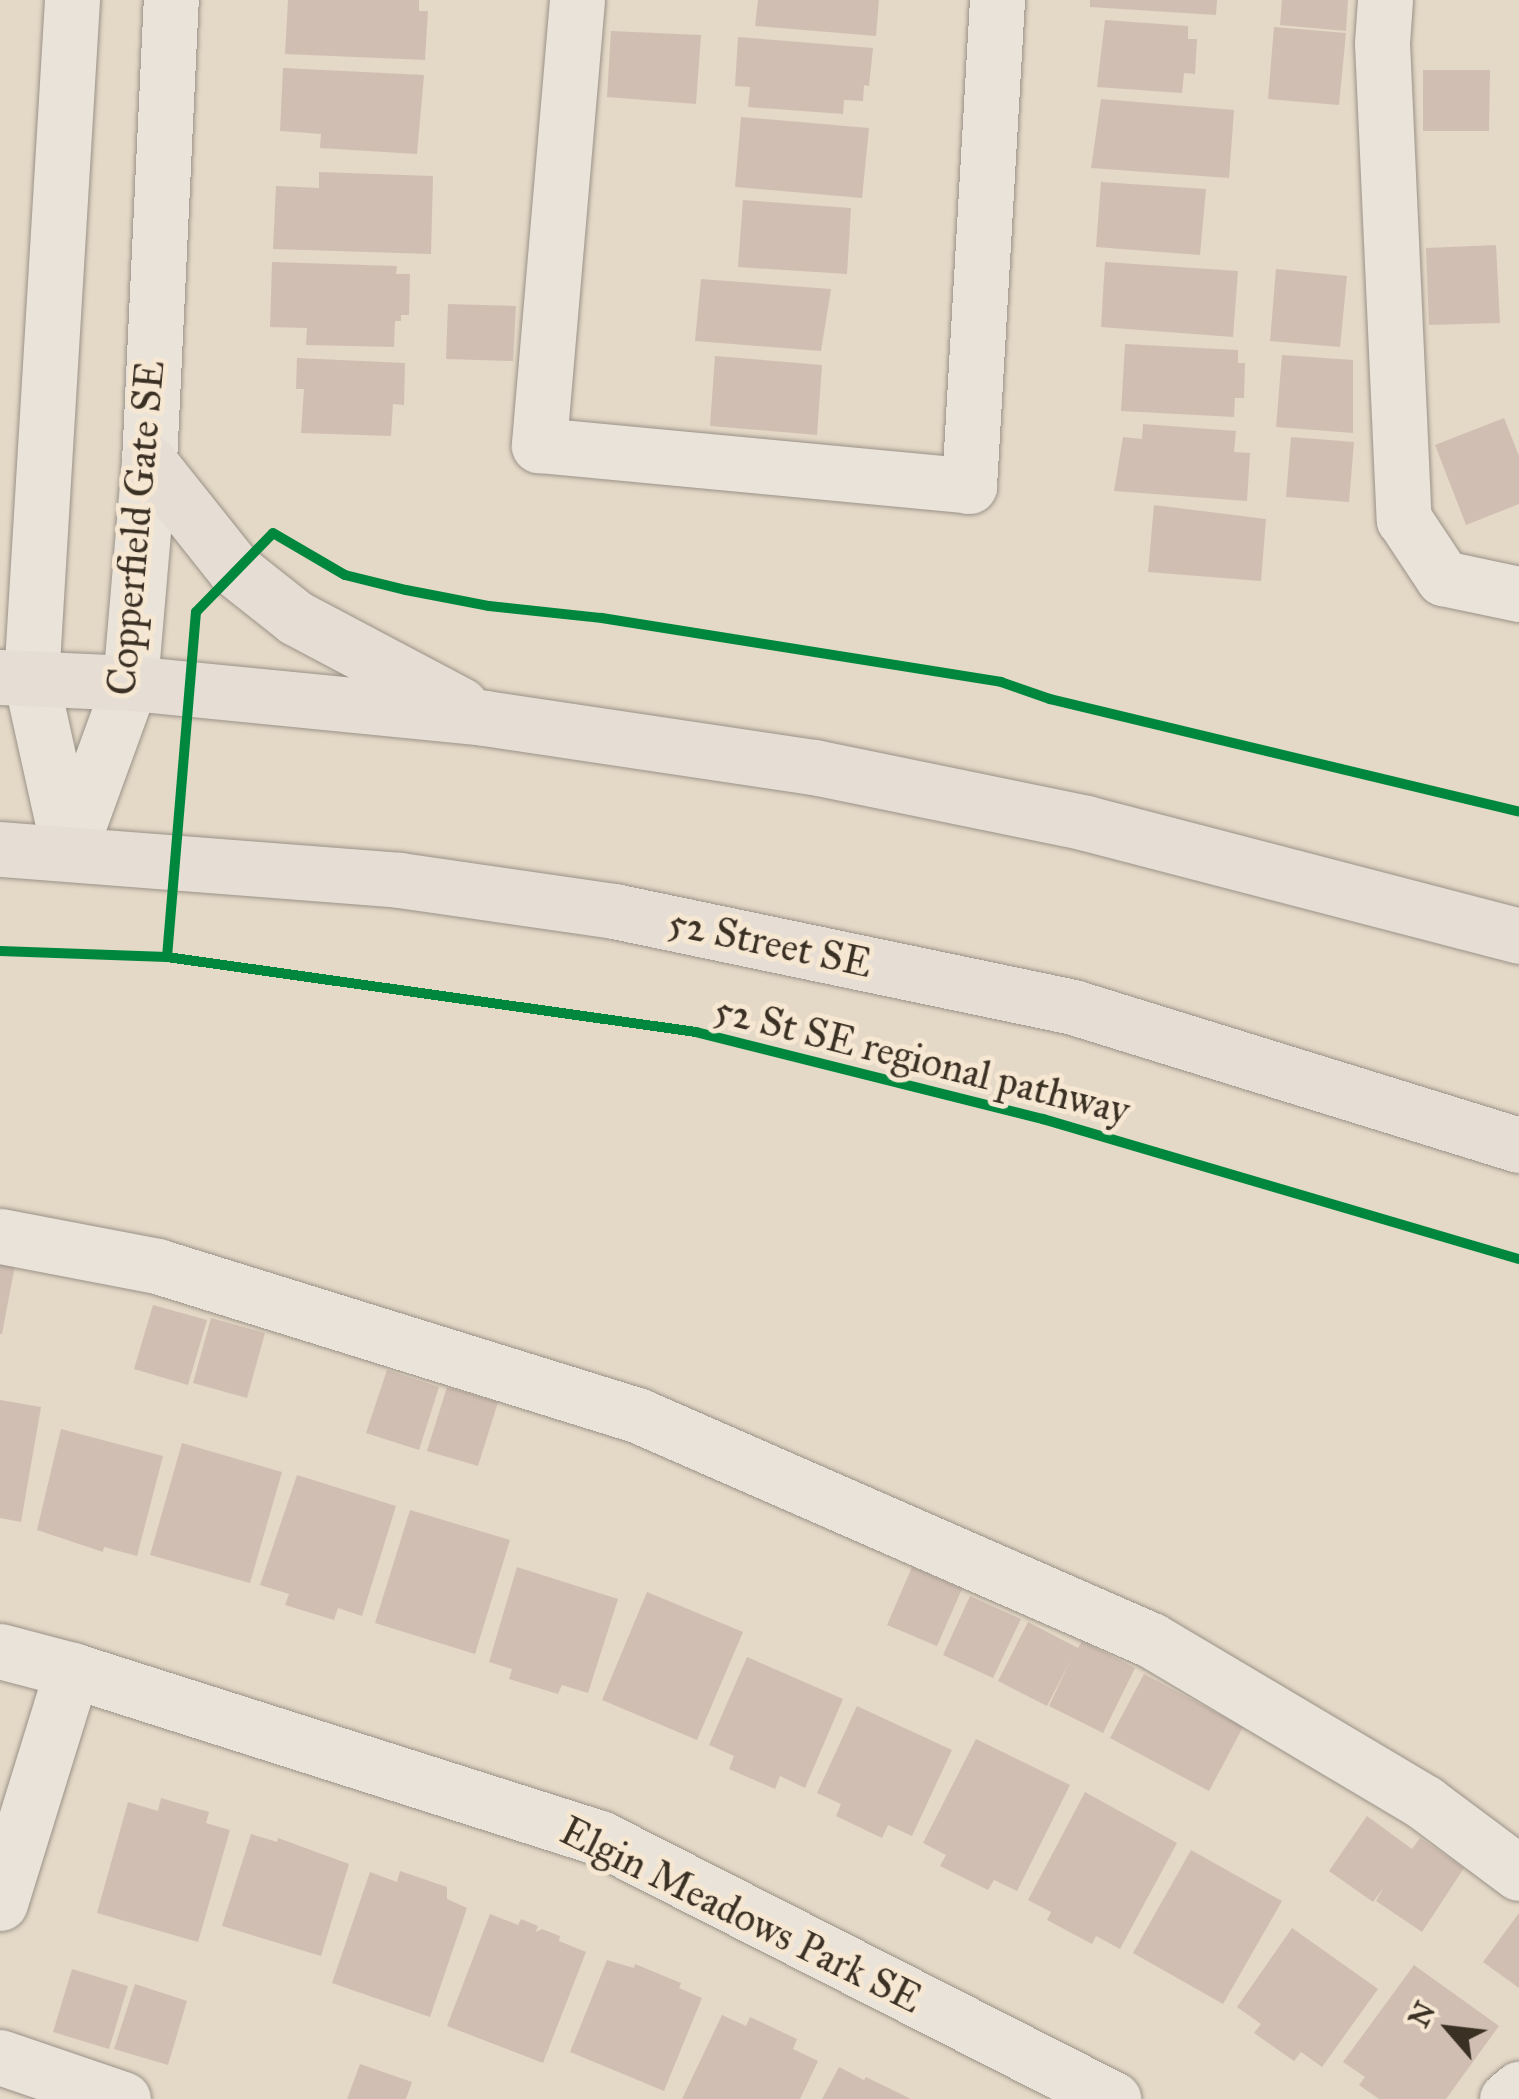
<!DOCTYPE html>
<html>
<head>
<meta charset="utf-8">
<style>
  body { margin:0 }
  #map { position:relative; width:1519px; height:2099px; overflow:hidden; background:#e4d8c6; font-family:"IM FELL Great Primer",serif }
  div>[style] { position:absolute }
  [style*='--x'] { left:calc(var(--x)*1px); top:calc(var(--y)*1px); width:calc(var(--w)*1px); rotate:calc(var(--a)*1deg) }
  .building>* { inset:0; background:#d1beb3 }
  .roads { filter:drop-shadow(0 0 2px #9a9287) drop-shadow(0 0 2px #9a9287) }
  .minor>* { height:55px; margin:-27.5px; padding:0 27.5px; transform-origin:27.5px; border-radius:27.5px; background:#e9e3da }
  .major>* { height:55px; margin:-27.5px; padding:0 27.5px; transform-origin:27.5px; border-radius:27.5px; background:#e6ded4 }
  .cycleway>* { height:10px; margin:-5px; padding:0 5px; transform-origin:5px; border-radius:5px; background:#00873e }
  span { translate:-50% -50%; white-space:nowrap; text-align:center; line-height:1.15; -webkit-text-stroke:10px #f6e7d2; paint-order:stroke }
  .street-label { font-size:40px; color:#3a3024 }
  .north { position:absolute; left:1399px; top:1979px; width:100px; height:100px; -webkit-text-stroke:8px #f6e7d2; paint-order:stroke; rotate:298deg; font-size:28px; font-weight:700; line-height:40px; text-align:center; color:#3a3024 }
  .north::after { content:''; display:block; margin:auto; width:35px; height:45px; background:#3a3024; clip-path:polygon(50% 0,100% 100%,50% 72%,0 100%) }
</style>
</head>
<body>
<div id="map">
  <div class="building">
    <i style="clip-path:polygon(288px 0,419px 0,419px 11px,428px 11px,425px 60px,285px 54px)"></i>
    <i style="clip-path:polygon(758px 0,879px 0,876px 36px,755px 26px)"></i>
    <i style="clip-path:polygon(1090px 0,1217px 0,1216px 15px,1090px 7px)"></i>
    <i style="clip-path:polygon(1282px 0,1348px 0,1346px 31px,1280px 25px)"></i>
    <i style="clip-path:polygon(1105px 20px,1188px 26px,1188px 39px,1197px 39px,1195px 74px,1184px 73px,1182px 93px,1097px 87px)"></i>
    <i style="clip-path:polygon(1274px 27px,1346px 33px,1339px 105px,1268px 99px)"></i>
    <i style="clip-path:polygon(611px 31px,701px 35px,696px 104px,607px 97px)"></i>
    <i style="clip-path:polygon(738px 37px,873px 48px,869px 86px,864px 85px,863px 101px,844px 100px,843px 114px,748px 107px,750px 87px,735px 86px)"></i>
    <i style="clip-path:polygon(283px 68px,424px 75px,417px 154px,320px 148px,321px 134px,280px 131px)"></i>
    <i style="clip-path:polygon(1423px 70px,1490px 70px,1489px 131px,1423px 131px)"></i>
    <i style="clip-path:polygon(1101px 99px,1234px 110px,1229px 178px,1091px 168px)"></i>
    <i style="clip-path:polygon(741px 117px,869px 128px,862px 198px,735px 187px)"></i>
    <i style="clip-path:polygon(319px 172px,433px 176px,431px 254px,273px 249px,276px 186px,319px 188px)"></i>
    <i style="clip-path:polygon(1101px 182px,1206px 189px,1200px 255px,1096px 247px)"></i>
    <i style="clip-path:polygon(743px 200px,851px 208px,847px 274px,738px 267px)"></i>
    <i style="clip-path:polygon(1496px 245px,1500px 323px,1429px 325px,1426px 248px)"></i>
    <i style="clip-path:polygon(272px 262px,397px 266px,396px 274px,410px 274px,409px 315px,401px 315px,401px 321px,395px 321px,394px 347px,306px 345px,307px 328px,270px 327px)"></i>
    <i style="clip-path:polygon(1105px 262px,1238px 271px,1233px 337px,1101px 327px)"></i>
    <i style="clip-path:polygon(1276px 269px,1347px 276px,1340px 347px,1270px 341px)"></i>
    <i style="clip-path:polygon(701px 279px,831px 289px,821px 351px,695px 341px)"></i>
    <i style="clip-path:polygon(448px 304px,516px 306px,513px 361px,446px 359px)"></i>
    <i style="clip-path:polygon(1125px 344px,1238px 350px,1238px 363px,1245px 363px,1244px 398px,1235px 398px,1234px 417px,1121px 411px)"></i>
    <i style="clip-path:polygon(1282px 355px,1353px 360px,1353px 433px,1276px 427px)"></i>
    <i style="clip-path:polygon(715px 356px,822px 365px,817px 435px,710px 426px)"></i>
    <i style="clip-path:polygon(297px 358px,405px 363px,404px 405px,393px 404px,391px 436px,301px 433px,304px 389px,296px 389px)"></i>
    <i style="clip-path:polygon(1504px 418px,1519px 456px,1519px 504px,1466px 525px,1435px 445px)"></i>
    <i style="clip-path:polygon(1143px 424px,1236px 431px,1234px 452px,1250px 453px,1247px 501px,1114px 491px,1123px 437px,1142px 439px)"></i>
    <i style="clip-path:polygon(1291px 437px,1354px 442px,1349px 502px,1286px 497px)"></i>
    <i style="clip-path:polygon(1154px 505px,1266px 519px,1261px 581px,1148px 572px)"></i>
    <i style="clip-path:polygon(0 1263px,15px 1265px,2px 1334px,0 1334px)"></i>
    <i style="clip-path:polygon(153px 1305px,207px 1320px,188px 1385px,134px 1369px)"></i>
    <i style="clip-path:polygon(211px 1318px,265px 1333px,247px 1398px,193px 1383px)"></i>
    <i style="clip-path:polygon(387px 1370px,439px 1387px,419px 1450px,366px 1433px)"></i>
    <i style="clip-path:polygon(447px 1387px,498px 1402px,478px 1466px,427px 1451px)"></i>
    <i style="clip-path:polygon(0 1400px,41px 1407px,21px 1522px,0 1518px)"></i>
    <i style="clip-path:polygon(61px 1429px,163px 1456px,137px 1556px,104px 1547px,103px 1552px,37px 1530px)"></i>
    <i style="clip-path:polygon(182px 1443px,282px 1472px,250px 1583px,150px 1555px)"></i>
    <i style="clip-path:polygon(297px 1475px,396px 1506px,362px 1616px,338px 1608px,334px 1620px,285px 1605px,289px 1594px,260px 1585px)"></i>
    <i style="clip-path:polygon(410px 1510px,510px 1540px,475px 1654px,375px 1623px)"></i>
    <i style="clip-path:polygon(517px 1567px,618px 1599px,588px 1693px,562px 1685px,558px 1694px,509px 1679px,512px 1669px,489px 1662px)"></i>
    <i style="clip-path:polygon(912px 1567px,962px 1589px,937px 1646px,887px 1625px)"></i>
    <i style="clip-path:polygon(647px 1592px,743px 1632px,697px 1740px,602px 1700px)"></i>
    <i style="clip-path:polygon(970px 1596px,1021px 1619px,993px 1678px,943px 1655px)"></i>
    <i style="clip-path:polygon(1028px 1622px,1078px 1648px,1082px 1641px,1135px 1668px,1103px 1733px,1049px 1706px,1070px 1661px,1047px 1706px,998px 1681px)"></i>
    <i style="clip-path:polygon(747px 1657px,843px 1699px,805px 1788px,780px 1776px,775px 1789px,729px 1769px,734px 1756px,709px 1745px)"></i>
    <i style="clip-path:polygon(1144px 1674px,1243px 1727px,1209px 1791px,1110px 1738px)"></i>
    <i style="clip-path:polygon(857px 1706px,952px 1750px,912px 1836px,888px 1825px,882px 1838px,836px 1816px,841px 1804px,817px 1793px)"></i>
    <i style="clip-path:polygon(976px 1739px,1070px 1785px,1017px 1891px,994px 1880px,988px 1890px,940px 1866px,946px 1855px,923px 1843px)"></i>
    <i style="clip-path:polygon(1085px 1792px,1177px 1843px,1120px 1949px,1096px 1936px,1092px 1944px,1047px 1920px,1051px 1912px,1028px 1900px)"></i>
    <i style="clip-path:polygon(161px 1798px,209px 1812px,206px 1823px,230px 1830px,198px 1942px,97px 1913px,128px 1802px,158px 1811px)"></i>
    <i style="clip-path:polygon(1367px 1816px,1412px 1849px,1420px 1838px,1464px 1868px,1422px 1932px,1376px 1901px,1384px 1887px,1373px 1902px,1329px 1871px)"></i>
    <i style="clip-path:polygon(251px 1834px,277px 1842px,278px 1838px,349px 1864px,321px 1956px,222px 1926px)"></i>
    <i style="clip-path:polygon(1191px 1850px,1282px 1901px,1223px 2004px,1133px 1953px)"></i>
    <i style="clip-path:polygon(400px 1871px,447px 1887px,447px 1899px,467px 1908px,430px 2017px,332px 1983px,370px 1872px,397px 1882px)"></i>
    <i style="clip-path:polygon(1519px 1913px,1519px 1988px,1483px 1962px)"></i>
    <i style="clip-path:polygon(490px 1914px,518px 1925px,521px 1919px,538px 1926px,536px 1932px,542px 1929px,560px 1936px,559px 1941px,586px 1952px,543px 2063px,447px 2026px)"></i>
    <i style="clip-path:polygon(1292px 1928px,1378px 1989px,1322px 2067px,1301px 2052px,1294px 2061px,1254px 2033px,1261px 2024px,1237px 2007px)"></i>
    <i style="clip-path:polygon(607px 1960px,634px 1968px,635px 1964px,681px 1983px,679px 1988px,702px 1998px,664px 2091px,570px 2052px)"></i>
    <i style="clip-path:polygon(1414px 1965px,1499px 2026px,1446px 2099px,1379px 2099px,1359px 2085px,1365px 2077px,1343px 2062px)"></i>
    <i style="clip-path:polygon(72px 1969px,128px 1986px,109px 2049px,53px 2032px)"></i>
    <i style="clip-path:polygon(135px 1984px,187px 2001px,168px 2065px,114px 2049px)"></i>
    <i style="clip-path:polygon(722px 2015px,746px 2026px,750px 2017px,797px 2039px,793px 2049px,818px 2061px,800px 2099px,682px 2099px)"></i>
    <i style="clip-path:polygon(360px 2064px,412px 2082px,406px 2099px,347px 2099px)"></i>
    <i style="clip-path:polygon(839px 2067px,864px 2080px,866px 2077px,911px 2099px,822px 2099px)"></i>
  </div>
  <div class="roads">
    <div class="minor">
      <i style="--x:577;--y:0;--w:447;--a:94.9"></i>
      <i style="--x:539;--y:445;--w:432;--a:5.4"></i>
      <i style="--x:969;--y:486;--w:487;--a:-86.7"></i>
      <i style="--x:1385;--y:0;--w:43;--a:94"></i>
      <i style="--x:1382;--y:43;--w:477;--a:87.4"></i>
      <i style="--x:1404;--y:519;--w:71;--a:56.5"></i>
      <i style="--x:1443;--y:578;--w:78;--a:11.9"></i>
      <i style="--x:69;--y:851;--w:179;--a:-70"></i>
      <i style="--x:130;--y:683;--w:222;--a:-85.1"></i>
      <i style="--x:149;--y:462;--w:463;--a:-87.3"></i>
      <i style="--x:69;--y:851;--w:175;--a:-102.5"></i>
      <i style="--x:31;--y:680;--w:681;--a:-86.55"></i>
      <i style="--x:0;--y:1236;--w:160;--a:10.8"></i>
      <i style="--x:157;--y:1266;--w:503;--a:17.25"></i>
      <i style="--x:637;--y:1415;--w:561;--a:23.64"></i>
      <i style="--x:1151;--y:1640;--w:319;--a:30.7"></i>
      <i style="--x:1425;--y:1803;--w:117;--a:36.7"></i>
      <i style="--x:0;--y:1651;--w:74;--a:14.8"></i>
      <i style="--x:72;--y:1670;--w:554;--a:17.65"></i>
      <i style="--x:600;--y:1838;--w:576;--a:26.97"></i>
      <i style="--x:0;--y:1903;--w:244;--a:-72.8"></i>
      <i style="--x:0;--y:2057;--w:130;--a:18.9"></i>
      <i style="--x:1507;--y:2099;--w:16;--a:-40"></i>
    </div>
    <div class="major">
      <i style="--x:149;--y:462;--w:137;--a:51.5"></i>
      <i style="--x:234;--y:569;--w:79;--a:38.3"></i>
      <i style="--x:296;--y:618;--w:186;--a:27.9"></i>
      <i style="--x:0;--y:677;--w:130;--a:2.6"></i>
      <i style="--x:130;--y:683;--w:357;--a:5.6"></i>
      <i style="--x:485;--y:718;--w:333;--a:8.5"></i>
      <i style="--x:814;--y:767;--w:278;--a:11.6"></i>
      <i style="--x:1086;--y:823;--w:448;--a:14.6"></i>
      <i style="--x:0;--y:849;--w:400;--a:4.4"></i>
      <i style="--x:399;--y:880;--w:217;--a:8.2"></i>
      <i style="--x:614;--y:911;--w:469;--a:11.8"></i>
      <i style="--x:1073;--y:1007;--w:467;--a:17.2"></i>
    </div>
  </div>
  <div class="cycleway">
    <i style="--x:0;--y:951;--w:167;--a:2.1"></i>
    <i style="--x:167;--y:957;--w:534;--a:8.07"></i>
    <i style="--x:696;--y:1032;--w:358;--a:14.1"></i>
    <i style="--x:1043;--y:1119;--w:496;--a:16.4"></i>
    <i style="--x:167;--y:957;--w:346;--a:-85.2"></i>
    <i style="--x:196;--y:612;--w:110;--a:-45.7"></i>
    <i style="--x:273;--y:533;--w:83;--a:30.3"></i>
    <i style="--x:345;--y:575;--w:63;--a:13.8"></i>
    <i style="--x:406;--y:590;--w:85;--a:10.9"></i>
    <i style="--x:489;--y:606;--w:114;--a:6.1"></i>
    <i style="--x:602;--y:618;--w:404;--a:9.1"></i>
    <i style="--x:1001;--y:682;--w:52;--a:19.1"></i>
    <i style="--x:1050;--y:699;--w:482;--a:13.5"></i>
  </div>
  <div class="street-label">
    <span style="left:136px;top:528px;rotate:-85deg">Copperfield Gate SE</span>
    <span style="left:770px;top:943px;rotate:12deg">52 Street SE</span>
    <span style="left:922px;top:1060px;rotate:14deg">52 St SE regional pathway</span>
    <span style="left:741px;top:1915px;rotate:26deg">Elgin Meadows Park SE</span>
  </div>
  <div class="north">N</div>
</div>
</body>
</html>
